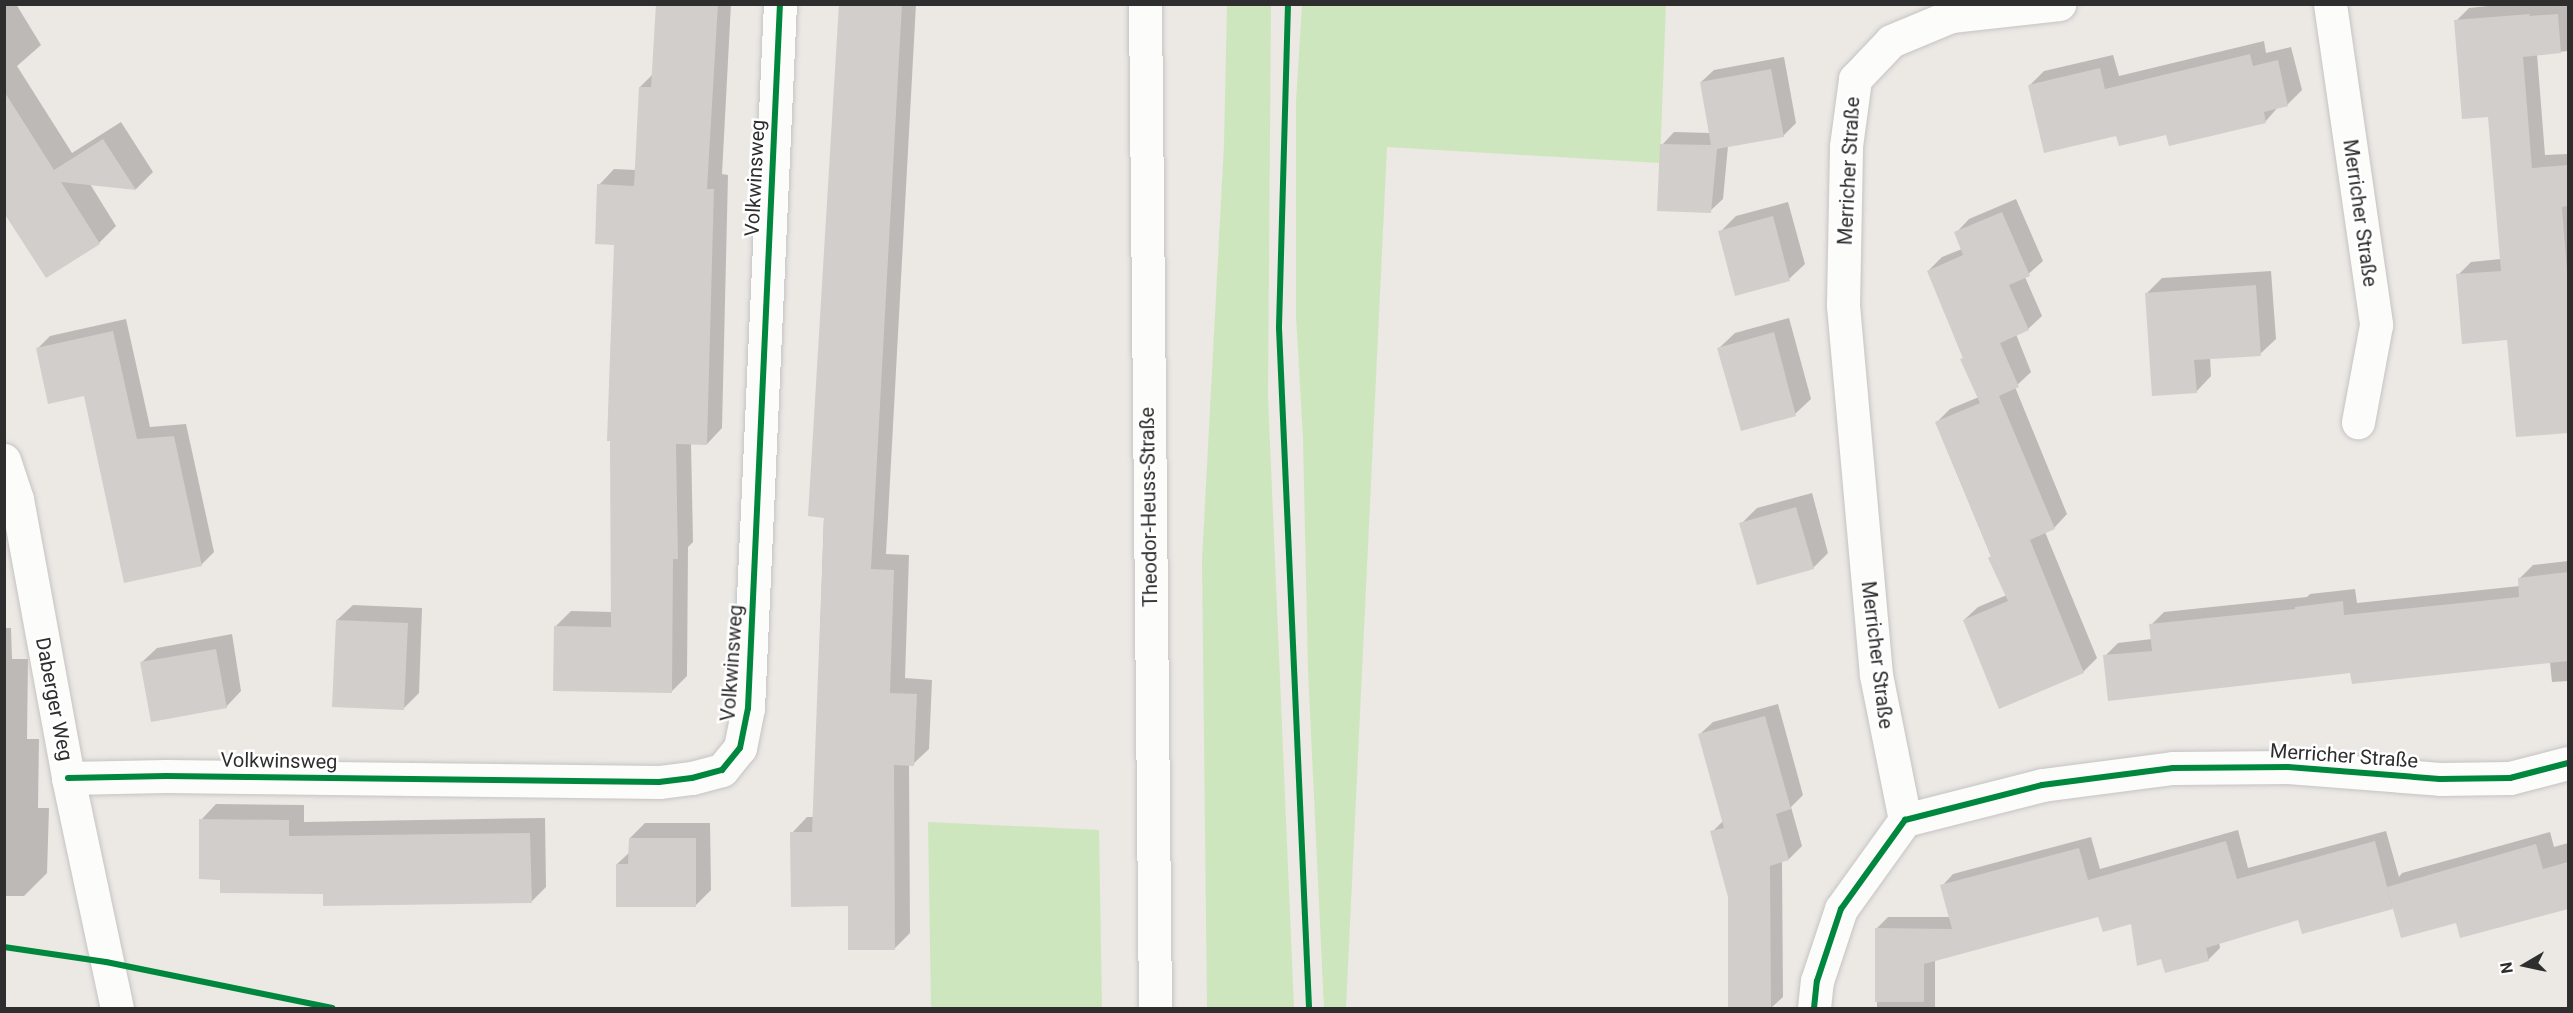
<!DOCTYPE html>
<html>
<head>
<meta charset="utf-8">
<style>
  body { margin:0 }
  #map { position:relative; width:2573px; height:1013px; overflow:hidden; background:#ece8e4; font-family:Roboto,sans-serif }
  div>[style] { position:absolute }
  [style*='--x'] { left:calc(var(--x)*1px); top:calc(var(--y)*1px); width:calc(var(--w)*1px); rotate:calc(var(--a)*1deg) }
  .green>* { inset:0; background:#cee6be }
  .shadow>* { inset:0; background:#0003 }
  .building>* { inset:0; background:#d1cecb }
  .roads { filter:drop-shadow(0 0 2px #c5c4c5) drop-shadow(0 0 2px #c5c4c5) }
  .minor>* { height:33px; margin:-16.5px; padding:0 16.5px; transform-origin:16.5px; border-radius:16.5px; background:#fcfcfb }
  .secondary>* { height:33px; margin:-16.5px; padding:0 16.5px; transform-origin:16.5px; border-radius:16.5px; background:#fcfcfb }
  .cycleway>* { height:6px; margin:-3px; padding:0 3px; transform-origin:3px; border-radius:3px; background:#00873e }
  span { translate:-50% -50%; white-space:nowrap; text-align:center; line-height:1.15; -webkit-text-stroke:5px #fff; paint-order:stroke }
  .street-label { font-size:20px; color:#2e2e2e }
  .frame { position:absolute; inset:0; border:6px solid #2e2e2e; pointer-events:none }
  .north { position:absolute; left:2495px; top:935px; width:60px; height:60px; -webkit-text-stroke:4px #fff; paint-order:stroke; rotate:261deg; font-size:16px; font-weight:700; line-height:24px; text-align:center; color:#2e2e2e }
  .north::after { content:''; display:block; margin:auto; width:21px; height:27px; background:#2e2e2e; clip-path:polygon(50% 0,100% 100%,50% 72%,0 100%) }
</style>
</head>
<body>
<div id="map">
  <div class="green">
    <i style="clip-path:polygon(1227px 5px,1271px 5px,1268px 396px,1294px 1008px,1207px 1008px,1202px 561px,1224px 144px)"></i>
    <i style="clip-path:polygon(1302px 5px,1666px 5px,1660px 163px,1387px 147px,1346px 1008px,1324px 1008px,1308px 671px,1303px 438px,1296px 316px,1296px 101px)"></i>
    <i style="clip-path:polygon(928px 822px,1099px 830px,1102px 1008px,931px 1008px)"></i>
  </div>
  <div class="shadow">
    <i style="clip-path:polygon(4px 4px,16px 4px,41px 45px,17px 66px,72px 153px,121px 122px,153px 172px,136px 189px,90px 184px,116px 226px,99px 243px,4px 209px)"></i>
    <i style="clip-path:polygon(657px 4px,731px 4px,722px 174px,728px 175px,722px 428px,707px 444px,691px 443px,693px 542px,688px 547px,687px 676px,671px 692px,555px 627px,571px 611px,612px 612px,615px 244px,599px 185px,614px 169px,636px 170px,640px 87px,653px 74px)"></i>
    <i style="clip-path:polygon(841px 4px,916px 4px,886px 554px,909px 555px,905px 678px,932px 680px,929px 749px,913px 764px,909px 764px,910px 933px,895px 948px,850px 905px,792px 833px,807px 817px,814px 817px)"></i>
    <i style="clip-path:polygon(2507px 4px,2568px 4px,2568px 51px,2537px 54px,2545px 155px,2568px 154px,2568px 431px,2518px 436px,2509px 338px,2458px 275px,2471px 262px,2501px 259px,2489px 116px,2456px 21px,2469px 8px)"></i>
    <i style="clip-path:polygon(2264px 41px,2266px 53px,2291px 47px,2302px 90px,2288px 104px,2279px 106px,2265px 122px,2168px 133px,2118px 134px,2030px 85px,2044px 71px,2113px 55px,2119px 76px)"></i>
    <i style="clip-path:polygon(1784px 57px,1796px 123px,1783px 136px,1728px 146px,1723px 199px,1710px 211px,1662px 145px,1674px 132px,1710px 133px,1701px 82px,1714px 70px)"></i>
    <i style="clip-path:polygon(2016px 199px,2043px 261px,2025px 277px,2042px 316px,2028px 329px,2016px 334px,2031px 372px,2015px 387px,2067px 514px,2054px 528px,2045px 532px,2097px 658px,2083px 672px,1964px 620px,1978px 607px,2007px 595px,1936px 423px,1950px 409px,1979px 397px,1928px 271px,1942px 257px,1962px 249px,1956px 233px,1969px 219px)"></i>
    <i style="clip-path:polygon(1788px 202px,1805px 264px,1789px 279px,1720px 232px,1736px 216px)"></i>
    <i style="clip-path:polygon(2271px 271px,2276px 339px,2260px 354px,2210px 357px,2211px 376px,2196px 392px,2147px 293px,2162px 278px)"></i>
    <i style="clip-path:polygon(1789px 318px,1811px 399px,1795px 414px,1719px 348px,1735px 333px)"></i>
    <i style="clip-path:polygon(126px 319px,150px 427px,186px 424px,214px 552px,201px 565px,85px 395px,37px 349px,50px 336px)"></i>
    <i style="clip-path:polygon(1812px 493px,1828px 553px,1813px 568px,1741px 524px,1757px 508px)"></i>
    <i style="clip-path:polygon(2568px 561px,2568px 681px,2552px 682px,2550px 662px,2352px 672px,2105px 656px,2118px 643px,2152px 639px,2151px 625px,2164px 612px,2307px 597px,2310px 594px,2355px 589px,2357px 603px,2520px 586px,2520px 578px,2533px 565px)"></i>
    <i style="clip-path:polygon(353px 605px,422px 608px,419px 693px,403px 709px,337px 620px)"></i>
    <i style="clip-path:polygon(4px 622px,5px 628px,11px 628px,12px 659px,28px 659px,27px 739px,39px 739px,38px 808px,49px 808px,47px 873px,24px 896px,4px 896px)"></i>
    <i style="clip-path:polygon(232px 634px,241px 691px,226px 707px,141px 663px,157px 648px)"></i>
    <i style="clip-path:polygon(1778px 704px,1803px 795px,1791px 807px,1802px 846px,1789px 859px,1782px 861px,1783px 997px,1771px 1008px,1729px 1008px,1729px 897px,1712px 832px,1724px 820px,1700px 734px,1713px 722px)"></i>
    <i style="clip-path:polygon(216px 804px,304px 805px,304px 822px,545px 818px,546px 887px,531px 902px,325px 893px,222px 878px,201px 820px)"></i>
    <i style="clip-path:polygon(645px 823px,710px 823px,711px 890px,695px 906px,617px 864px,630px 852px,630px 838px)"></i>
    <i style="clip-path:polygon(2238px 830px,2248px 868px,2386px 831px,2399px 877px,2402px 873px,2550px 832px,2554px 847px,2568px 843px,2568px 907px,2461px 936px,2457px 921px,2394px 906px,2299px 919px,2219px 942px,2220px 948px,2208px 960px,2162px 957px,2132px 922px,2099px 915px,1935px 960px,1935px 1008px,1877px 1008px,1876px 929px,1888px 917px,1950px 917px,1942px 886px,1953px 874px,2091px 837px,2100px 869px)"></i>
  </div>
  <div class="building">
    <i style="clip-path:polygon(656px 4px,718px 4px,707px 189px,714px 189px,707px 445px,676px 444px,678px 559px,673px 559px,672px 693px,553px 691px,554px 626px,611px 627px,610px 441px,607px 441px,614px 245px,595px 244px,597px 184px,634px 186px,639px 87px,651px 87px)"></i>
    <i style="clip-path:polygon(839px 4px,902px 4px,871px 569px,894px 570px,890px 693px,917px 694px,914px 766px,894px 765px,895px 950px,848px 950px,848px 906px,791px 907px,790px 832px,812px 832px,824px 518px,808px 516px)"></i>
    <i style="clip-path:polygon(2530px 14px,2529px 16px,2558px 14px,2561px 53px,2523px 57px,2532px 168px,2568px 165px,2568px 206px,2562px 207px,2568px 284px,2568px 433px,2516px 437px,2507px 340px,2462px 344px,2456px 274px,2501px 271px,2488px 117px,2462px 119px,2454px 20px)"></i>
    <i style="clip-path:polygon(2250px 54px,2253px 66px,2278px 60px,2288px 106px,2264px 112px,2266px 123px,2169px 146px,2166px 135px,2119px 146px,2116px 136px,2044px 153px,2028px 85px,2100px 68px,2105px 89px)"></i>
    <i style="clip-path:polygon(1771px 69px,1784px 137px,1717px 149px,1711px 213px,1657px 211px,1660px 144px,1711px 145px,1700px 82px)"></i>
    <i style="clip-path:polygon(4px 91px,54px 170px,103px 139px,136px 190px,61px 182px,100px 244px,46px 278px,4px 213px)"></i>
    <i style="clip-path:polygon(2002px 212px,2030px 276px,2009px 285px,2029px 330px,2000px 343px,2019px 387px,1999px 396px,2055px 529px,2030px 540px,2084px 673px,1999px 709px,1963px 620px,2008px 601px,1988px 558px,1991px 556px,1935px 422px,1980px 403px,1960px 359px,1963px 358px,1927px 271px,1963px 255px,1954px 232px)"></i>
    <i style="clip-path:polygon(1773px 216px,1790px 281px,1735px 296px,1718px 231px)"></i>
    <i style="clip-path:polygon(2256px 285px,2261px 356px,2194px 360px,2197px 393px,2152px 396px,2145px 293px)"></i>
    <i style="clip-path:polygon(113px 331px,137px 439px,174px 436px,202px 566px,124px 583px,84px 396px,48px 404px,36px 348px)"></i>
    <i style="clip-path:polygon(1774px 332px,1796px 416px,1741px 431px,1717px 348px)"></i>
    <i style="clip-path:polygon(1796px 507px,1814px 569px,1757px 585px,1739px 523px)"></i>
    <i style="clip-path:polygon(2568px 572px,2568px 661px,2352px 684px,2350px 673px,2108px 701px,2103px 655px,2152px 651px,2149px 624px,2295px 609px,2295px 607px,2343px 601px,2344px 615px,2519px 597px,2518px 578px)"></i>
    <i style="clip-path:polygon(336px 620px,408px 623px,404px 710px,332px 707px)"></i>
    <i style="clip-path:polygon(216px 649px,227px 708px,151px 722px,140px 662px)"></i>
    <i style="clip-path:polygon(1765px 716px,1791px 809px,1776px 814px,1789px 860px,1770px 866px,1771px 1008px,1728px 1008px,1728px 897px,1710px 831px,1724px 828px,1698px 734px)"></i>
    <i style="clip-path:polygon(199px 819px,289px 820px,289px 836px,530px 833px,532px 903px,323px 906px,323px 894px,220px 893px,220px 880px,199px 879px)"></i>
    <i style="clip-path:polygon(629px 838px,696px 838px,696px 907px,616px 907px,616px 864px,628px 864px)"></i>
    <i style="clip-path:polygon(2226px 841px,2237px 879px,2375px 841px,2393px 909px,2302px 934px,2298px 920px,2206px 948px,2209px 961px,2165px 973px,2161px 959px,2137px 966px,2131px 924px,2103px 932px,2098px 917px,1924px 964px,1924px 1002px,1875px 1002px,1875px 928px,1952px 929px,1940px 885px,2079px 848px,2088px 880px)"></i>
    <i style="clip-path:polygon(2536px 844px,2543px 869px,2568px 862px,2568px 909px,2460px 938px,2456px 923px,2401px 938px,2387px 887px)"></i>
  </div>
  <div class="roads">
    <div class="minor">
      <i style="--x:2330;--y:4;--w:324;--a:81.8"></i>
      <i style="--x:2376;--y:325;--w:99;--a:100.5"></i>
      <i style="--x:4;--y:460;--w:41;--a:71.6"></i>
      <i style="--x:17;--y:499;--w:284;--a:79.6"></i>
      <i style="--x:68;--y:778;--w:235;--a:78"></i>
      <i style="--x:68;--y:778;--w:98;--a:-1.2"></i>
      <i style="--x:166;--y:776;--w:493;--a:0.7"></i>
      <i style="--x:659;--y:782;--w:33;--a:-7"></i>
      <i style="--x:692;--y:778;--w:31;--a:-15"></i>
      <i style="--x:722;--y:770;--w:28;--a:-51"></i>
      <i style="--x:740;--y:748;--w:41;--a:-78.7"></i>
      <i style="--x:748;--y:708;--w:705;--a:-87.4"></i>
      <i style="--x:1905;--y:820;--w:148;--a:-101.3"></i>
      <i style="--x:1876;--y:675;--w:371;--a:-95.1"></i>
      <i style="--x:1843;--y:305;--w:159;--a:-88.9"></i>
      <i style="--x:1846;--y:146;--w:68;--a:-82.3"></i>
      <i style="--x:1855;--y:79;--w:52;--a:-46.5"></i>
      <i style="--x:1891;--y:41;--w:65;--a:-22.6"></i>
      <i style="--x:1951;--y:16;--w:109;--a:-6.3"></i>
      <i style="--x:1905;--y:820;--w:141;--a:-14.3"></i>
      <i style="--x:2042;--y:785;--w:132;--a:-7.4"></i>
      <i style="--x:2173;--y:768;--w:115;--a:-0.5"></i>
      <i style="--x:2288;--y:767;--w:152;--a:4.5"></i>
      <i style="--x:2440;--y:779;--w:70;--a:-0.8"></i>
      <i style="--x:2510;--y:778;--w:60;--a:-14.5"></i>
      <i style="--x:1814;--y:1008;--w:27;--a:-84"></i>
      <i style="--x:1817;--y:981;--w:76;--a:-71.6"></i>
      <i style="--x:1841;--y:909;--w:110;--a:-54.3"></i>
    </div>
    <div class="secondary">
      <i style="--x:1145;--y:4;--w:1004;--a:89.43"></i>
    </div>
  </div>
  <div class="cycleway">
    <i style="--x:1288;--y:4;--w:324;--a:91.6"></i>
    <i style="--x:1279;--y:328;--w:681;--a:87.47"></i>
    <i style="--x:68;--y:778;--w:98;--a:-1.2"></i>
    <i style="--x:166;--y:776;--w:493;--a:0.7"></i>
    <i style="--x:659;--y:782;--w:33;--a:-7"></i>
    <i style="--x:692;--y:778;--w:31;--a:-15"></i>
    <i style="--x:722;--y:770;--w:28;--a:-51"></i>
    <i style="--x:740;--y:748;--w:41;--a:-78.7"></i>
    <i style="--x:748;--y:708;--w:705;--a:-87.4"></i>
    <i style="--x:4;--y:947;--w:103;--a:8.4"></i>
    <i style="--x:106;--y:962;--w:231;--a:11.5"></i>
    <i style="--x:1814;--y:1008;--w:27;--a:-84"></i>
    <i style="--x:1817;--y:981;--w:76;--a:-71.6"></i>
    <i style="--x:1841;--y:909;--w:110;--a:-54.3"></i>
    <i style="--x:1905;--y:820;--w:141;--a:-14.3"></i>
    <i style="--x:2042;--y:785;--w:132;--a:-7.4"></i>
    <i style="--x:2173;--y:768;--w:115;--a:-0.5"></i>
    <i style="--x:2288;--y:767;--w:152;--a:4.5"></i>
    <i style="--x:2440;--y:779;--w:70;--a:-0.8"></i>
    <i style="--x:2510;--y:778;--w:60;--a:-14.5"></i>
  </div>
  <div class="street-label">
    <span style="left:1849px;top:171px;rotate:-87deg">Merricher Straße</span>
    <span style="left:755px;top:178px;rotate:-87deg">Volkwinsweg</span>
    <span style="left:2360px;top:213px;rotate:82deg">Merricher Straße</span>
    <span style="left:1149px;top:507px;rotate:-91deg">Theodor-Heuss-Straße</span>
    <span style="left:1877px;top:655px;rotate:83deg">Merricher Straße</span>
    <span style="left:732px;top:663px;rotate:-86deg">Volkwinsweg</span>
    <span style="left:54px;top:699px;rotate:79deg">Daberger Weg</span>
    <span style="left:2344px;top:756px;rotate:4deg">Merricher Straße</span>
    <span style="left:279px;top:761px;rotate:1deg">Volkwinsweg</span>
  </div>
  <div class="frame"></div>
  <div class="north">N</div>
</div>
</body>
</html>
